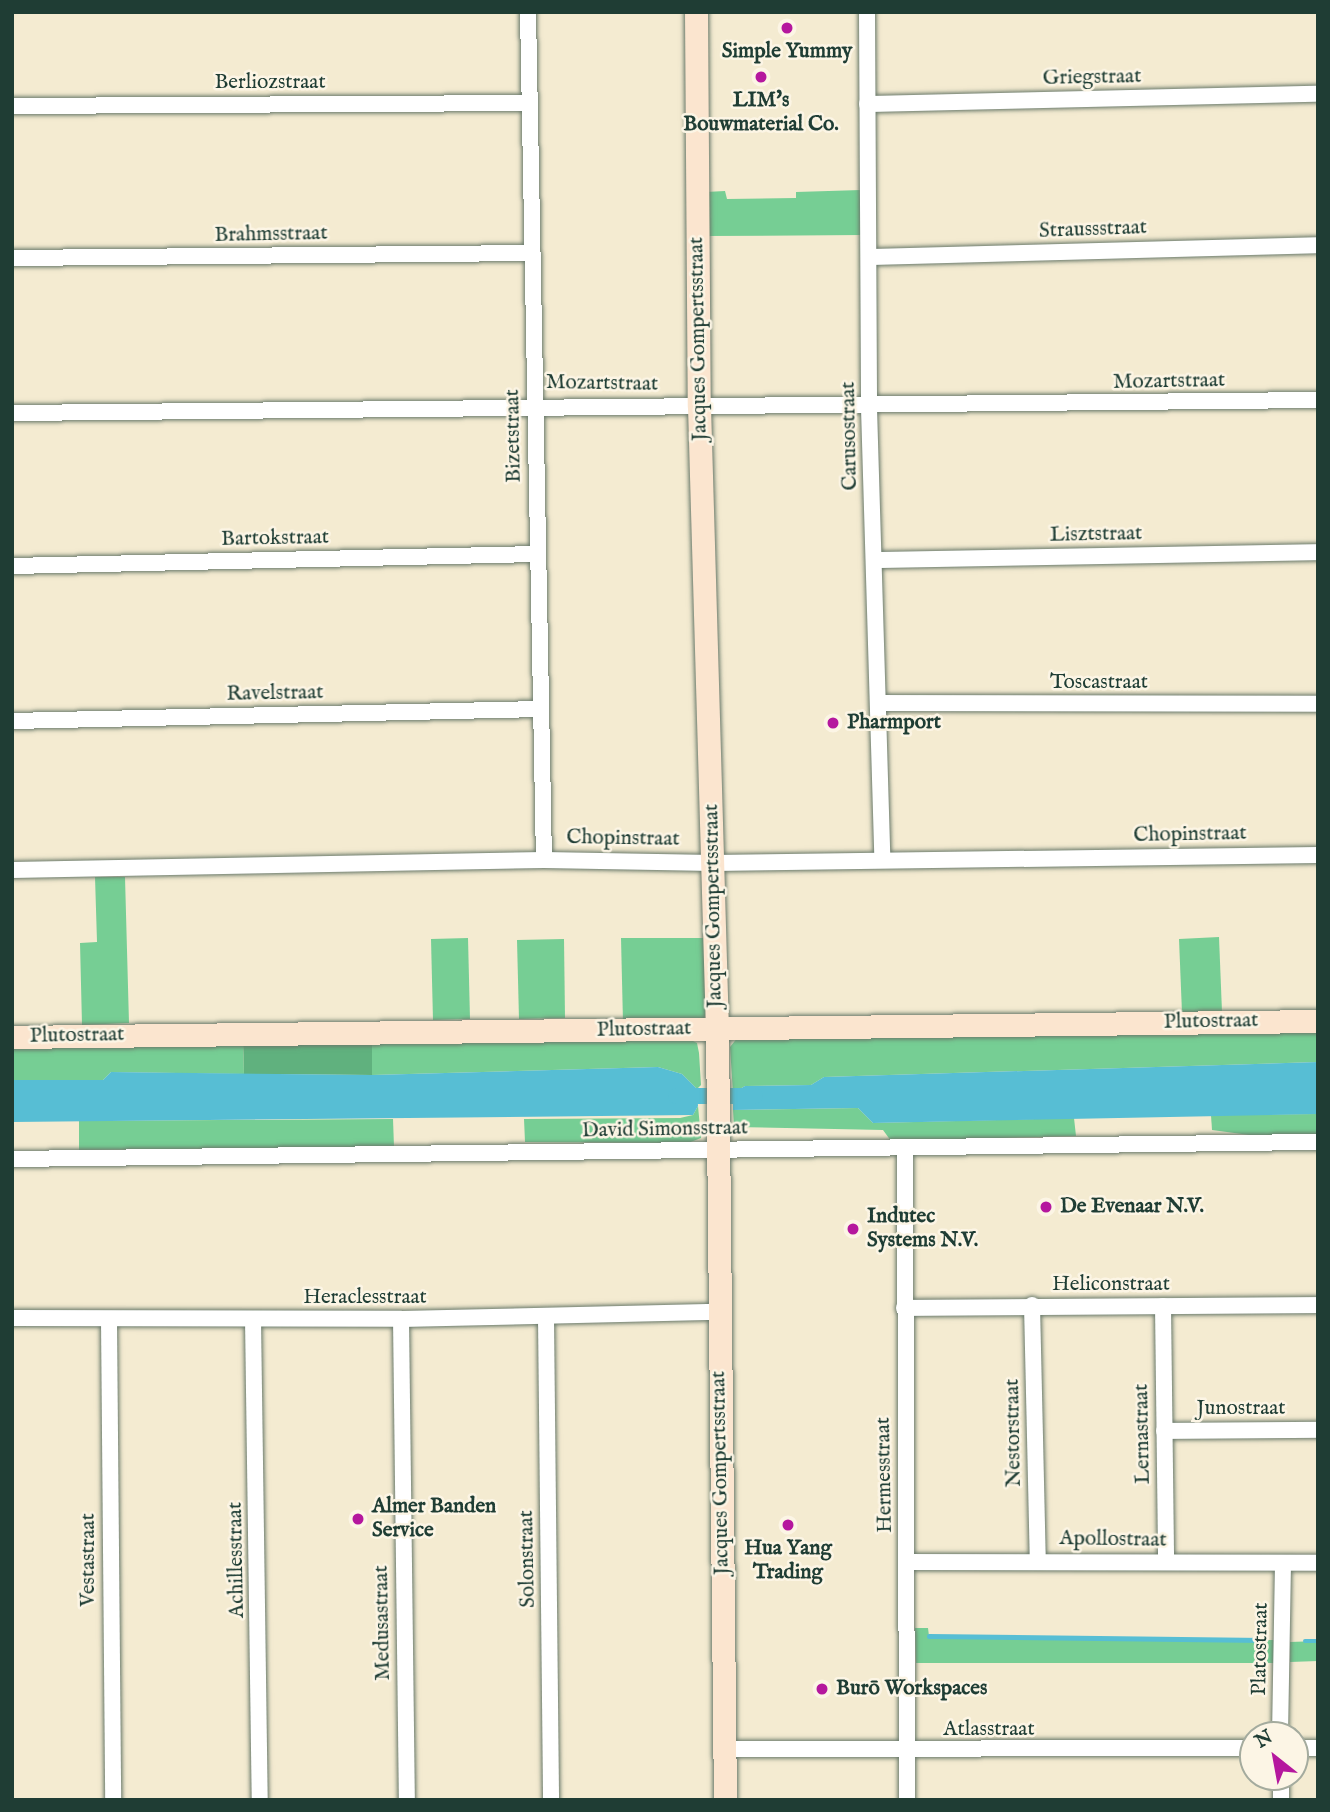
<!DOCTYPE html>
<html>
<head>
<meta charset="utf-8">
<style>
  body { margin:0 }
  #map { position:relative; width:1330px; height:1812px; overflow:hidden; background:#f4ebd1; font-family:"IM FELL English",serif }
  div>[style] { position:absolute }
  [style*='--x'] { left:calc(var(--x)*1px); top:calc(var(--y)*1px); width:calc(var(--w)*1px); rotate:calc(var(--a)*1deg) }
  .green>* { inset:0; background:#76ce94 }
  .forest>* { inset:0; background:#60b17e }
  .water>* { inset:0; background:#57bed4 }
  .stream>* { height:4.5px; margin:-2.25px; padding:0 2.25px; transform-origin:2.25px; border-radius:2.25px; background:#57bed4 }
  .canal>* { height:16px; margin:-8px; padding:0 8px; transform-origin:8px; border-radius:8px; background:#57bed4 }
  .roads { filter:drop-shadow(0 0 2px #6a7a6b) drop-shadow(0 0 2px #6a7a6b) }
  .street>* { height:16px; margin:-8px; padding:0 8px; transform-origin:8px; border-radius:8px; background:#fff }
  .secondary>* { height:23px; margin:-11.5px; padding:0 11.5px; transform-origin:11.5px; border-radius:11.5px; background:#fbe5cf }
  .dots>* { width:19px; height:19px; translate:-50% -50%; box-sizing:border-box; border:4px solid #fcf5e5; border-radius:50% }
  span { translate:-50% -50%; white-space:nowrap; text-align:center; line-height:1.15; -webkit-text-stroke:5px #fcf5e5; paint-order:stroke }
  .poi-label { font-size:21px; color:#1f3d34; font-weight:700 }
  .left { translate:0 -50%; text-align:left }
  .street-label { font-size:21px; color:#1f3d34 }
  .frame { position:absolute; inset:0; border:14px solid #1f3d34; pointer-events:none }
  .north { position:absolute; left:1239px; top:1721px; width:70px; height:70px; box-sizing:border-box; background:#fcf5e5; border:2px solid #a4ab9e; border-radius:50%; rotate:329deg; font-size:19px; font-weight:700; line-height:28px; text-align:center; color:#1f3d34 }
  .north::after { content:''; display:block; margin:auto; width:24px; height:32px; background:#b5179e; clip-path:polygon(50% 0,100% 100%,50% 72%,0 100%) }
</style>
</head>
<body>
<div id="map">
  <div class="green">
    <i style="clip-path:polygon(861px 190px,862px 235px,706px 236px,706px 192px,725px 191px,727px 199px,796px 198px,796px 192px)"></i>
    <i style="clip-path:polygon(95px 877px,125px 877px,129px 1023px,82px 1025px,80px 943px,97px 942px)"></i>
    <i style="clip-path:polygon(1219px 937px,1222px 1012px,1182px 1013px,1179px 939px)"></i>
    <i style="clip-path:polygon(468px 938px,470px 1019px,433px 1020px,431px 939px)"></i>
    <i style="clip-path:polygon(621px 938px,705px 938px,708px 1010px,704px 1018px,623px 1022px)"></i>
    <i style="clip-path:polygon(564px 939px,565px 1018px,519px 1019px,517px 940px)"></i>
    <i style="clip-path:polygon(1318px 1030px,1318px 1062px,824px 1077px,811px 1085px,745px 1086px,733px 1093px,730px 1047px,738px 1037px)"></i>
    <i style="clip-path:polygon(687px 1038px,697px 1043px,699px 1053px,701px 1085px,697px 1089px,682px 1074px,658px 1067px,372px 1075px,372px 1041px)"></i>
    <i style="clip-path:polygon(243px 1040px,244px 1074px,111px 1072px,103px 1080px,12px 1080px,12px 1043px)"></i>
    <i style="clip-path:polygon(698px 1106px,701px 1138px,688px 1143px,525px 1142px,524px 1119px,680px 1118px,693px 1115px)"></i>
    <i style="clip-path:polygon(858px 1108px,873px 1123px,1074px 1118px,1076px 1136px,891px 1141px,883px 1130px,734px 1127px,733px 1110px)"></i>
    <i style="clip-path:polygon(1318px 1114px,1318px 1136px,1264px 1137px,1212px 1130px,1211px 1115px)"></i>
    <i style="clip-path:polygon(393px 1119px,394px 1147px,79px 1150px,79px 1121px)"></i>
    <i style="clip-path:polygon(915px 1628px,928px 1628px,929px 1636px,1275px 1640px,1274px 1663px,916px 1663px)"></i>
    <i style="clip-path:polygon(1318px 1641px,1318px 1661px,1290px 1662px,1290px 1642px)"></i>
  </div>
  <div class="forest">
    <i style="clip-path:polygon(243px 1040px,372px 1041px,372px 1075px,244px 1074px)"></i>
  </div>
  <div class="water">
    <i style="clip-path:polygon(1318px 1062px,1318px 1114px,873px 1123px,858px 1108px,733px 1110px,733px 1093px,745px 1086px,811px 1085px,824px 1077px)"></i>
    <i style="clip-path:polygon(658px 1067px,682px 1074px,697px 1089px,698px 1106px,693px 1115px,12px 1122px,12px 1080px,103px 1080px,111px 1072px,372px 1075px)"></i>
  </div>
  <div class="stream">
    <i style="--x:929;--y:1636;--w:335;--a:0.7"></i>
    <i style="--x:1305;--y:1641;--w:13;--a:0"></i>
  </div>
  <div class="canal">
    <i style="--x:676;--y:1096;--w:79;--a:0"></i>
  </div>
  <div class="roads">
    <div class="street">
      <i style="--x:528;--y:12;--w:848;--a:88.92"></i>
      <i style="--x:867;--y:12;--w:396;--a:89.7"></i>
      <i style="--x:869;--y:408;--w:451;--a:88.3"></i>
      <i style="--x:867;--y:104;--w:451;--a:-1.3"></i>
      <i style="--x:12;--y:106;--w:517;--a:-0.33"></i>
      <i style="--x:870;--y:257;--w:448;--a:-1.5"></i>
      <i style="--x:12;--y:258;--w:518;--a:-0.55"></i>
      <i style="--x:12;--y:413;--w:1306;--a:-0.57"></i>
      <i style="--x:874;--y:560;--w:444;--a:-1"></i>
      <i style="--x:12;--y:566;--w:526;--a:-1.31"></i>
      <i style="--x:879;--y:703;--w:439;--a:0.1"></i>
      <i style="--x:12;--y:721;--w:527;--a:-1.3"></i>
      <i style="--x:12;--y:870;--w:532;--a:-1.08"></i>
      <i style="--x:544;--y:860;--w:169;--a:1"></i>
      <i style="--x:713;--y:863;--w:605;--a:-0.76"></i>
      <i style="--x:905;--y:1151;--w:649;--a:89.82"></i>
      <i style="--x:12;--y:1159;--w:1306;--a:-0.75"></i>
      <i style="--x:1032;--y:1305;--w:255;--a:88.7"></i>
      <i style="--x:1163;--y:1306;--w:256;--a:89.3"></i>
      <i style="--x:904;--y:1308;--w:414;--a:-0.4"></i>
      <i style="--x:546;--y:1317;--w:483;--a:89.4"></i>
      <i style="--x:12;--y:1318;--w:389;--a:0.1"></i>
      <i style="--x:401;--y:1319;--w:317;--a:-1.3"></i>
      <i style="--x:253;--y:1319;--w:481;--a:89.2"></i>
      <i style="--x:401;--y:1319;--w:481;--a:89.3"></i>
      <i style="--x:109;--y:1320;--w:480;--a:89.5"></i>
      <i style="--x:1164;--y:1431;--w:154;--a:-0.4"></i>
      <i style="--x:907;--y:1562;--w:411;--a:0.1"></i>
      <i style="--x:1280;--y:1735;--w:171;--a:-89"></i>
      <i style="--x:1295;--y:1748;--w:23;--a:0"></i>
      <i style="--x:725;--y:1749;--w:528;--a:-0.11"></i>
      <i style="--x:1281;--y:1777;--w:23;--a:90"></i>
    </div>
    <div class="secondary">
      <i style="--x:696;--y:12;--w:394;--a:89.6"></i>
      <i style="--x:699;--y:406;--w:623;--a:88.35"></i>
      <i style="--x:717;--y:1029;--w:771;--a:89.41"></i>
      <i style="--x:12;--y:1037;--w:1306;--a:-0.7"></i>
    </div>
  </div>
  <div class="dots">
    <i style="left:787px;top:28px;background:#b5179e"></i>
    <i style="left:761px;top:77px;background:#b5179e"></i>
    <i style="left:833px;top:723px;background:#b5179e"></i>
    <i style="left:1046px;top:1207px;background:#b5179e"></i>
    <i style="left:853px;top:1229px;background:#b5179e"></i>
    <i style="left:358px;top:1519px;background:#b5179e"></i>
    <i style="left:788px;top:1525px;background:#b5179e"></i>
    <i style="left:822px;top:1689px;background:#b5179e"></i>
  </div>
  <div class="poi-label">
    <span style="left:787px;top:52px">Simple Yummy</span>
    <span style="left:761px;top:113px">LIM's<br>Bouwmaterial Co.</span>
    <span class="left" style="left:847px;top:723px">Pharmport</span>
    <span class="left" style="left:1060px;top:1207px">De Evenaar N.V.</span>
    <span class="left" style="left:867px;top:1229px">Indutec<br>Systems N.V.</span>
    <span class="left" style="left:372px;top:1519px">Almer Banden<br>Service</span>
    <span style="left:788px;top:1561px">Hua Yang<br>Trading</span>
    <span class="left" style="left:836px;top:1689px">Burō Workspaces</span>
  </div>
  <div class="street-label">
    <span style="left:1092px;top:78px;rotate:-1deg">Griegstraat</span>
    <span style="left:270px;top:83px">Berliozstraat</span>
    <span style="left:1093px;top:230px;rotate:-2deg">Straussstraat</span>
    <span style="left:271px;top:235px;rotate:-1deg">Brahmsstraat</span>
    <span style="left:699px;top:339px;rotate:-91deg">Jacques Gompertsstraat</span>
    <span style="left:1169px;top:382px;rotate:-1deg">Mozartstraat</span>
    <span style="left:602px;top:384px;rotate:1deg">Mozartstraat</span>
    <span style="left:514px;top:436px;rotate:-91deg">Bizetstraat</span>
    <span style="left:850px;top:436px;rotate:-91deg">Carusostraat</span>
    <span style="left:1096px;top:535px;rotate:-1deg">Lisztstraat</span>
    <span style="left:275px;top:539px;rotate:-1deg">Bartokstraat</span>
    <span style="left:1099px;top:683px">Toscastraat</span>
    <span style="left:275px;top:694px;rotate:-1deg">Ravelstraat</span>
    <span style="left:1190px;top:835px;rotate:-1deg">Chopinstraat</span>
    <span style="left:623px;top:839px;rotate:1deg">Chopinstraat</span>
    <span style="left:714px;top:906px;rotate:-91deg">Jacques Gompertsstraat</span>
    <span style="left:1211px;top:1022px;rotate:-1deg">Plutostraat</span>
    <span style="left:644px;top:1030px;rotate:-1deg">Plutostraat</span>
    <span style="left:77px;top:1036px;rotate:-1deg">Plutostraat</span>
    <span style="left:665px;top:1130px;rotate:-1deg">David Simonsstraat</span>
    <span style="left:1111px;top:1285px">Heliconstraat</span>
    <span style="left:365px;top:1298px">Heraclesstraat</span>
    <span style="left:1241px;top:1409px">Junostraat</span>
    <span style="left:1014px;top:1433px;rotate:-91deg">Nestorstraat</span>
    <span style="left:1143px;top:1434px;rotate:-91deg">Lernastraat</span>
    <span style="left:721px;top:1473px;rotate:-91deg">Jacques Gompertsstraat</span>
    <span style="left:885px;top:1475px;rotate:-91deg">Hermesstraat</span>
    <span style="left:1113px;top:1540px;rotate:1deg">Apollostraat</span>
    <span style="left:528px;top:1559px;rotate:-91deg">Solonstraat</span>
    <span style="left:89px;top:1560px;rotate:-90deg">Vestastraat</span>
    <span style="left:237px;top:1560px;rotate:-91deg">Achillesstraat</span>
    <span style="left:383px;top:1623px;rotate:-91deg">Medusastraat</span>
    <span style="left:1261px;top:1649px;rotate:-89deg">Platostraat</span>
    <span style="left:989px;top:1730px">Atlasstraat</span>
  </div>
  <div class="frame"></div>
  <div class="north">N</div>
</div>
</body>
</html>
